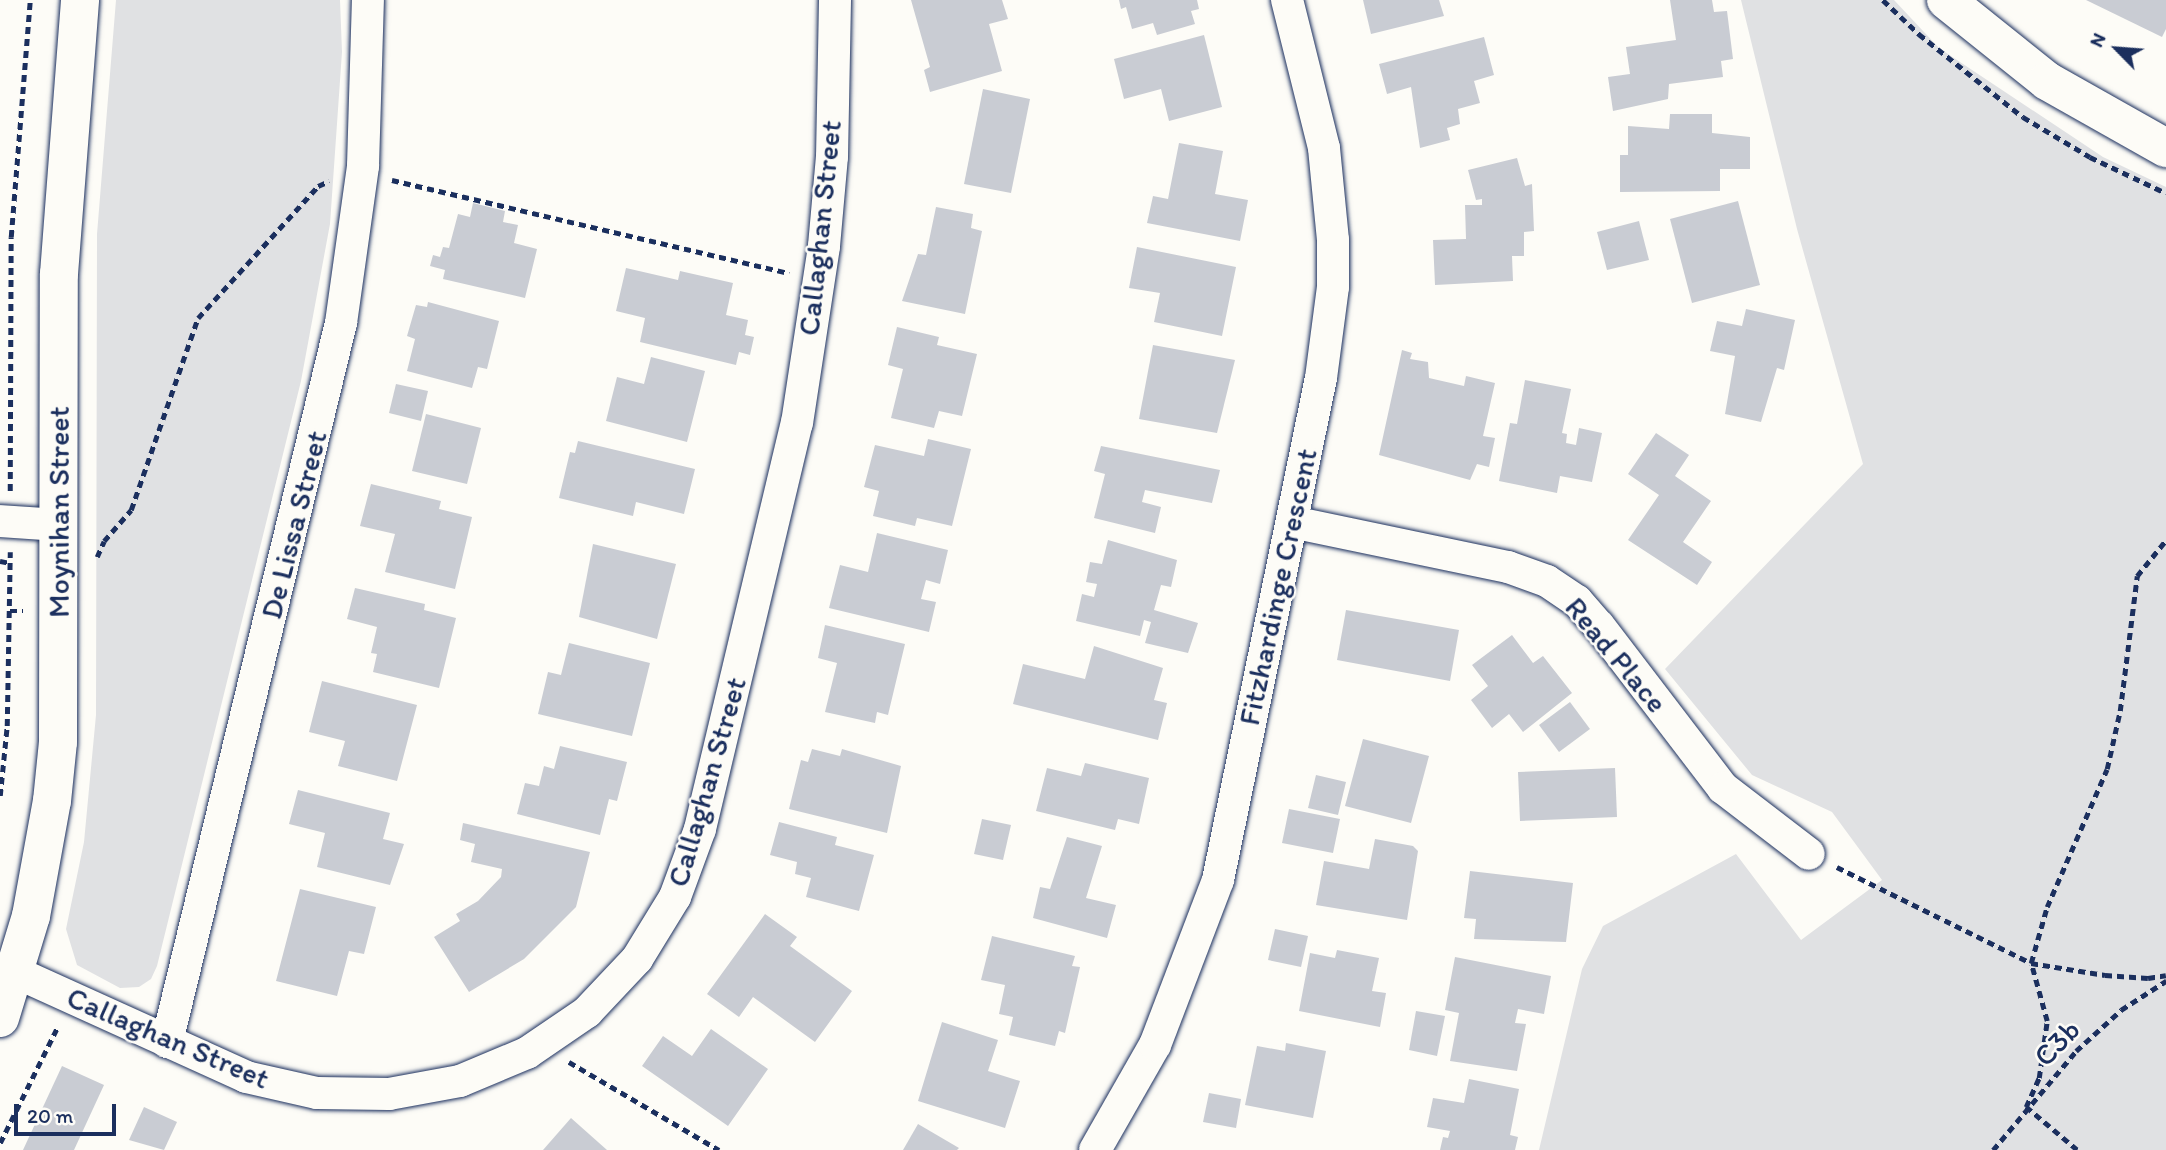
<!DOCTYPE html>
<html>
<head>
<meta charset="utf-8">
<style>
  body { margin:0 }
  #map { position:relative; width:2166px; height:1150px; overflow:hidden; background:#fdfcf7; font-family:Itim,sans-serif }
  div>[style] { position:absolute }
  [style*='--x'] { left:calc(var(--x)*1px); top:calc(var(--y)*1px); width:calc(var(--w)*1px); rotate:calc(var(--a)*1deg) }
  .green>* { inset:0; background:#e0e1e3 }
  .building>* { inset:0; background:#c9ccd3 }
  .path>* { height:4.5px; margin-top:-2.25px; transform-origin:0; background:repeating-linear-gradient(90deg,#1b2f5e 0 7px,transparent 0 12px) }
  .roads { filter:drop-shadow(0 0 2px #1b2f5e) drop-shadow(0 0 2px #1b2f5e) }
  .street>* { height:32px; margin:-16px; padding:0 16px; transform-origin:16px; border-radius:16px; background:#fdfcf7 }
  .secondary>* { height:38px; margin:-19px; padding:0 19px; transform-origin:19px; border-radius:19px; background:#fdfcf7 }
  span { translate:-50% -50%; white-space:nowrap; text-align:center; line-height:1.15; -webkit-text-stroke:5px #fdfcf7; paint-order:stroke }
  .street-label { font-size:30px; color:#1b2f5e }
  .north { position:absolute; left:2082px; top:14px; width:70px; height:70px; -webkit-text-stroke:5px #fdfcf7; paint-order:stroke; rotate:295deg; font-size:19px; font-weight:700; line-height:28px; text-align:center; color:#1b2f5e }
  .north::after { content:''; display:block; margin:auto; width:24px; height:32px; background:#1b2f5e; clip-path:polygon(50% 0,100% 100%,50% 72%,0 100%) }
  .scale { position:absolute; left:14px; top:1104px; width:102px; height:32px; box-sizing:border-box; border:4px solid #1b2f5e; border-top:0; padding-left:9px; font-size:21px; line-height:24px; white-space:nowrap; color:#1b2f5e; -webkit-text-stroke:5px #fdfcf7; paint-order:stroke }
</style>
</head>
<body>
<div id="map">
  <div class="green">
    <i style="clip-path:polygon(116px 0,340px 0,342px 52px,330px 224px,301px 381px,157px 966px,151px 979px,139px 987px,120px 988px,77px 965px,66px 929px,84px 842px,96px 715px,97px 234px)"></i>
    <i style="clip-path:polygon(1741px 0,1894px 0,1939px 48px,2103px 157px,2166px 187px,2166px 1150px,1539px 1150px,1582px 969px,1603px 926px,1736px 854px,1801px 940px,1882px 880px,1832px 812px,1752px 775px,1665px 669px,1863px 464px,1797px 229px)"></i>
  </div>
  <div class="building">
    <i style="clip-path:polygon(911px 0,1002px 0,1008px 19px,989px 24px,1002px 71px,930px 92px,924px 70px,930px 67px)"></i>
    <i style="clip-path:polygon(1119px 0,1197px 0,1199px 9px,1191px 11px,1195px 24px,1157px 35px,1153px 23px,1132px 29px,1126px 7px,1121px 9px)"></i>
    <i style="clip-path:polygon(1363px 0,1439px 0,1444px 16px,1371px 34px)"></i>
    <i style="clip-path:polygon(1670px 0,1712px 0,1714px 12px,1727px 11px,1733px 59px,1721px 61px,1723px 77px,1669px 84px,1668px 99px,1613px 111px,1608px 77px,1630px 74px,1626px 47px,1676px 40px)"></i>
    <i style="clip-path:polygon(2086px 0,2166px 0,2166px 29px,2162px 37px)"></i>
    <i style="clip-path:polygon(1204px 35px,1222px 107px,1169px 121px,1161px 89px,1124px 99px,1114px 59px)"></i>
    <i style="clip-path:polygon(1484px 37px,1494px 75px,1474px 81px,1480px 103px,1458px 109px,1460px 124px,1447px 128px,1450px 140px,1420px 148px,1411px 87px,1387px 94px,1379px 64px)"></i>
    <i style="clip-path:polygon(983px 89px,1030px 99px,1011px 193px,964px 184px)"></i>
    <i style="clip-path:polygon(1670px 114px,1712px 114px,1712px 133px,1750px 137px,1750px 169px,1720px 169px,1720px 191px,1620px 192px,1620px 155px,1628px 155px,1628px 126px,1669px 129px)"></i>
    <i style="clip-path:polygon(1179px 143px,1223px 151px,1215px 194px,1248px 200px,1240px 241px,1147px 223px,1153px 196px,1168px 199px)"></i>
    <i style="clip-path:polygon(1517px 158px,1525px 186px,1532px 184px,1534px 231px,1524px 232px,1524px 256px,1512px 256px,1513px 281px,1435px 285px,1433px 240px,1466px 239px,1465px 205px,1482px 205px,1482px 199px,1476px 200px,1468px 170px)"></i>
    <i style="clip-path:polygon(1738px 201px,1760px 285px,1692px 303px,1670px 219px)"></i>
    <i style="clip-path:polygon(473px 203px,505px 211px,503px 222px,518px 225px,514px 243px,537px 249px,525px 298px,443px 279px,445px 270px,430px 266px,433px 255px,440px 257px,443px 247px,449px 248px,458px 214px,470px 217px)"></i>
    <i style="clip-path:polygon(936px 207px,973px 214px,971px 228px,982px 231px,965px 314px,902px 301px,918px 254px,926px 255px)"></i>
    <i style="clip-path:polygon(1639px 221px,1649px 260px,1607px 270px,1597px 232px)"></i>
    <i style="clip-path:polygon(1137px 247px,1236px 267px,1222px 336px,1154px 322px,1160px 293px,1129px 288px)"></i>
    <i style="clip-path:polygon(626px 268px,678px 280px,680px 271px,733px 283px,726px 315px,748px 320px,745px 335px,754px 337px,750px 355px,739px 352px,736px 365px,640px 342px,645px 318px,616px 311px)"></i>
    <i style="clip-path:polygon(428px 302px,499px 321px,487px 369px,478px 367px,472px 388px,407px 371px,415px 339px,407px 336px,416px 305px,427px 307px)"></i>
    <i style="clip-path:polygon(1746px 309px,1795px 320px,1784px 370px,1777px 368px,1761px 422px,1725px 414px,1735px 356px,1710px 351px,1717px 321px,1742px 326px)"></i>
    <i style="clip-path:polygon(897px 327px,939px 337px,937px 345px,977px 354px,962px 416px,939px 411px,934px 428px,891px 418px,903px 369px,888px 365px)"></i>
    <i style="clip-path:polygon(1153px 345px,1235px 360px,1217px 433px,1139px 419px)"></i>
    <i style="clip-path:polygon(1402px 350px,1412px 353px,1410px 359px,1428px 362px,1429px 378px,1464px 386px,1466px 376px,1495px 383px,1483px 436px,1495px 438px,1489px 467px,1477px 464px,1470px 480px,1379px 455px)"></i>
    <i style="clip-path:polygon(651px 357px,705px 371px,687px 442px,606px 421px,617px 377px,644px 384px)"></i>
    <i style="clip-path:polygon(1525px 380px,1571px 389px,1562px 433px,1567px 434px,1566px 443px,1576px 445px,1579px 428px,1602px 433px,1592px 482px,1560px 476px,1557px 493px,1499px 481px,1510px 423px,1517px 424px)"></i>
    <i style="clip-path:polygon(396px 384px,428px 391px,421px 421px,389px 413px)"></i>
    <i style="clip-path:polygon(426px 414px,481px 428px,467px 484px,412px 471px)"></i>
    <i style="clip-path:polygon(1656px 433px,1689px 455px,1675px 476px,1711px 501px,1683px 542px,1712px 562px,1697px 585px,1628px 540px,1659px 495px,1628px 474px)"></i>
    <i style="clip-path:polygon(928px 439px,971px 449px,952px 526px,917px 518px,915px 526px,873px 516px,879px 491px,864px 487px,875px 445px,924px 456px)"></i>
    <i style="clip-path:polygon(578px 441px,695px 469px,684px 514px,636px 502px,633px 516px,559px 498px,570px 452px,575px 453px)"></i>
    <i style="clip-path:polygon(1101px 446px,1220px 470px,1212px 503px,1145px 490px,1142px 502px,1161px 507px,1155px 533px,1094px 518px,1105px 474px,1094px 471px)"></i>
    <i style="clip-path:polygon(371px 484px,441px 501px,439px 509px,472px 517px,455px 589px,385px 572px,395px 534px,360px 526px)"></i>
    <i style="clip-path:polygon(877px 533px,948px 550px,940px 584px,926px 580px,921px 599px,936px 602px,929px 632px,829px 608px,840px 565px,868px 572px)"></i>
    <i style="clip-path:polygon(1108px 540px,1177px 560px,1171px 587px,1161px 585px,1154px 610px,1198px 623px,1188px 653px,1145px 643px,1151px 622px,1144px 620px,1140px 636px,1076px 621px,1082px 594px,1094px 597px,1097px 584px,1086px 582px,1090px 562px,1102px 564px)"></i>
    <i style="clip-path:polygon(593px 544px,676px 564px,657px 639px,579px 617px)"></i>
    <i style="clip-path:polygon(355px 588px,425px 604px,424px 610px,456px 618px,439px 688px,373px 672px,377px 654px,371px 653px,377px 627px,347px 619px)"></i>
    <i style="clip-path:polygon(1346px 610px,1459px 630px,1450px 681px,1337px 660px)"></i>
    <i style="clip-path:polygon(825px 625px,905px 644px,888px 715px,877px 712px,875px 723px,825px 712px,837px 663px,818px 658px)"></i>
    <i style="clip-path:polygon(1512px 635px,1533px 663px,1543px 656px,1572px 693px,1523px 732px,1509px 714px,1492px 728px,1471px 700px,1488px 686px,1472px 665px)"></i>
    <i style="clip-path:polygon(569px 643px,650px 663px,632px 736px,538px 714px,548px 672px,561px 675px)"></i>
    <i style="clip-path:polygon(1094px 646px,1163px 668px,1154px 700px,1167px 703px,1158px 740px,1013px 704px,1023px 664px,1085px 679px)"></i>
    <i style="clip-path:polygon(322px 681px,417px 705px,397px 781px,338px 766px,345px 741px,309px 732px)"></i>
    <i style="clip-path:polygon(1570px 702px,1590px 729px,1559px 752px,1539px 725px)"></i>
    <i style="clip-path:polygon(1363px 739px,1429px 756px,1411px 823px,1345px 806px)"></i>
    <i style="clip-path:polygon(560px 746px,627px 762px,617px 801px,609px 799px,600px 835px,517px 814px,525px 783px,539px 786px,544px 766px,554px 769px)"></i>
    <i style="clip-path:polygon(812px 749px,840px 756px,842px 749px,901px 766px,887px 833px,789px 809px,801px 760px,808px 762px)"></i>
    <i style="clip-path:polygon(1085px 763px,1149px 778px,1139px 824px,1118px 819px,1115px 830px,1036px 811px,1047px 768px,1081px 776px)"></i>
    <i style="clip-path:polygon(1615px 768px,1617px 817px,1520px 821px,1518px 772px)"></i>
    <i style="clip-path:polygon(1316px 775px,1346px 782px,1338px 815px,1308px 808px)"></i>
    <i style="clip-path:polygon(298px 790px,390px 813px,383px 839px,404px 844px,390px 885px,317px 867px,325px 833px,289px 824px)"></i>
    <i style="clip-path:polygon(1289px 809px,1340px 819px,1333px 853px,1282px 843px)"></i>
    <i style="clip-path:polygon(982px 819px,1011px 825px,1003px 860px,974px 854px)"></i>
    <i style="clip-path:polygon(779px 822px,837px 837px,835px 845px,874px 855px,859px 911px,806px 897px,811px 878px,795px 874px,797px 862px,770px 855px)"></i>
    <i style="clip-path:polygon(463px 823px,590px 852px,576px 907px,524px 959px,469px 992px,434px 937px,460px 921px,456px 914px,478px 901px,501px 877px,502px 869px,471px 862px,475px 844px,460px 840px)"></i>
    <i style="clip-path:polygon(1067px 837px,1102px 846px,1086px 898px,1116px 905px,1107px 938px,1033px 918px,1040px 887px,1050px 889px)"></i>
    <i style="clip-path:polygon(1375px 839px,1413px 846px,1418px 851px,1407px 920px,1316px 905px,1324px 861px,1369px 869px)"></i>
    <i style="clip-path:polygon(1470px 871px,1573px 883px,1566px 942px,1474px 939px,1476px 919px,1464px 918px)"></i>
    <i style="clip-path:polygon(300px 889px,376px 907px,364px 954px,349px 951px,337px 996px,276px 981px)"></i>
    <i style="clip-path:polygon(765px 914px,797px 937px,790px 946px,852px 991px,815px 1042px,753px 997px,739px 1017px,707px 994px)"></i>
    <i style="clip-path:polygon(1275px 929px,1308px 936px,1301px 967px,1268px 960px)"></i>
    <i style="clip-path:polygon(992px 936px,1075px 956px,1072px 966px,1080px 967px,1065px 1033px,1059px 1031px,1055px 1046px,1009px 1035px,1013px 1017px,999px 1014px,1005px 985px,981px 980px)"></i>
    <i style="clip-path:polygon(1337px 950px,1379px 958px,1372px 991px,1386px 993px,1380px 1027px,1299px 1011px,1310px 953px,1335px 958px)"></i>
    <i style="clip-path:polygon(1455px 957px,1551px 976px,1544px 1014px,1518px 1009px,1515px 1023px,1526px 1024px,1517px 1071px,1450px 1061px,1459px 1013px,1445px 1010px)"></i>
    <i style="clip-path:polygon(1416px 1011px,1445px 1016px,1437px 1056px,1409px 1050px)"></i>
    <i style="clip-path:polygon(942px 1022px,998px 1040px,988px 1071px,1020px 1081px,1005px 1128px,918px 1101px)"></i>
    <i style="clip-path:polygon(711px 1029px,768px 1069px,728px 1126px,642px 1066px,663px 1036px,692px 1056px)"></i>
    <i style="clip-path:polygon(1286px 1043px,1326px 1051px,1313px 1118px,1245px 1105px,1257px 1046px,1285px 1051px)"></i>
    <i style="clip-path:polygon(62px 1066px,104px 1085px,74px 1150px,23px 1150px)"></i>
    <i style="clip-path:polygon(1469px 1079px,1519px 1089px,1510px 1135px,1518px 1137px,1515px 1150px,1440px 1150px,1443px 1137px,1448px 1138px,1450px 1131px,1427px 1127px,1433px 1098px,1464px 1103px)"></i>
    <i style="clip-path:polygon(1209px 1093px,1241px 1099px,1236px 1128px,1203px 1122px)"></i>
    <i style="clip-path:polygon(144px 1107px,177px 1122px,164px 1150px,129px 1140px)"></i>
    <i style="clip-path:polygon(571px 1118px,607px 1150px,543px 1150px)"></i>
    <i style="clip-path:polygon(918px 1124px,959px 1148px,957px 1150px,903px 1150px)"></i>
  </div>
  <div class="path">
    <i style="--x:1883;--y:0;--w:50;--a:43.4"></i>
    <i style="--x:1919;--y:34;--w:133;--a:38.6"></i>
    <i style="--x:2023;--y:117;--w:78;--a:30.8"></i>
    <i style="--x:2090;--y:157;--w:84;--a:25.3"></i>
    <i style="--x:392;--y:180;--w:408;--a:13.2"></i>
    <i style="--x:10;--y:491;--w:254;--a:-89.8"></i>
    <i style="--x:11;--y:237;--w:238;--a:-85.4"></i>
    <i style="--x:97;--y:557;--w:17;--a:-66"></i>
    <i style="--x:104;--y:541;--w:41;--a:-48.9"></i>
    <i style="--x:131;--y:510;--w:203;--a:-70.8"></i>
    <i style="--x:198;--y:318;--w:178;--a:-47.7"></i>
    <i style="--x:318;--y:186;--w:12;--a:-24"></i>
    <i style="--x:0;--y:561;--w:10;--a:11"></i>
    <i style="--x:10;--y:611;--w:13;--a:0"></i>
    <i style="--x:0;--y:796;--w:70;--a:-84.3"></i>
    <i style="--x:7;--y:726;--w:174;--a:-89"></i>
    <i style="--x:1837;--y:867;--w:216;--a:26.3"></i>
    <i style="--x:2031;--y:963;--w:75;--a:9.2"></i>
    <i style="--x:2105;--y:975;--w:43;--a:4"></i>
    <i style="--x:2148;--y:978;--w:18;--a:-9"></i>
    <i style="--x:569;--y:1062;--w:174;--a:30.4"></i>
    <i style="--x:0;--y:1143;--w:128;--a:-63.6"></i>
    <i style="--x:1993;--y:1150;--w:129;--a:-50"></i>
    <i style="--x:2076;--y:1051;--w:61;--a:-42.3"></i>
    <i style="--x:2121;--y:1010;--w:54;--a:-32.8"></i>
    <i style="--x:2077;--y:1150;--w:67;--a:-139.9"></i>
    <i style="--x:2026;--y:1107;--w:32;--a:-66"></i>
    <i style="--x:2039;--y:1078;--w:58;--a:-82"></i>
    <i style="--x:2047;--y:1021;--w:60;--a:-105.4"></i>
    <i style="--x:2031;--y:963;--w:58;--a:-74.1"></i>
    <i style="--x:2047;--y:907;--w:150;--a:-66.5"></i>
    <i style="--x:2107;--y:769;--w:59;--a:-77.4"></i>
    <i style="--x:2120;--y:711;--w:136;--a:-82.8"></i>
    <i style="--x:2137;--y:576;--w:46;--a:-51.1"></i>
  </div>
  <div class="roads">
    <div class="street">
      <i style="--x:0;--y:521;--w:58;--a:3.9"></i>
      <i style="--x:1292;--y:522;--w:221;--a:11.8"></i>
      <i style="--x:1508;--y:567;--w:41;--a:19.7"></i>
      <i style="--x:1547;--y:581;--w:36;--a:34"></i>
      <i style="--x:1577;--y:601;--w:33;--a:49"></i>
      <i style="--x:1599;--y:626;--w:204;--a:52.6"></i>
      <i style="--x:1723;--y:788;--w:108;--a:37.5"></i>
      <i style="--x:15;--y:972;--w:254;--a:24.4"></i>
      <i style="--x:246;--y:1077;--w:73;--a:12.7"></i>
      <i style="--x:317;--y:1093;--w:72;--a:0.8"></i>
      <i style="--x:389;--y:1094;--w:72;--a:-10.4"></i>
      <i style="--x:460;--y:1081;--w:73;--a:-22.7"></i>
      <i style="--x:527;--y:1053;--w:73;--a:-34.3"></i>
      <i style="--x:587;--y:1012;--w:73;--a:-46.7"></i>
      <i style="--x:637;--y:959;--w:73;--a:-58.5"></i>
      <i style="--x:675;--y:897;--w:72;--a:-69.8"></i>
      <i style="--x:700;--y:829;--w:417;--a:-76.6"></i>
      <i style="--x:797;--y:423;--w:179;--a:-81.3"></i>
      <i style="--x:824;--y:246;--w:89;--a:-84.9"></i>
      <i style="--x:832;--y:157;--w:157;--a:-88.9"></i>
      <i style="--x:167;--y:1042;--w:740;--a:-76.4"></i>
      <i style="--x:341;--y:323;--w:159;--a:-82"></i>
      <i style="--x:363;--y:166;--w:166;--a:-88.3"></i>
      <i style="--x:1095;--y:1150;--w:121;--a:-60.3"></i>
      <i style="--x:1155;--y:1045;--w:177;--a:-69.1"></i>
      <i style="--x:1218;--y:880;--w:512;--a:-78.41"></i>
      <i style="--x:1321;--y:378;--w:92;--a:-82.5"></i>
      <i style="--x:1333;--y:287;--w:47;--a:-90"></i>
      <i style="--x:1333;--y:240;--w:92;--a:-95.6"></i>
      <i style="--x:1324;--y:148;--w:153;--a:-104"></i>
    </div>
    <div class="secondary">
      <i style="--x:1946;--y:0;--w:129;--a:38.7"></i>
      <i style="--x:2047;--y:81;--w:137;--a:29.4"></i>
      <i style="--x:0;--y:1018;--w:107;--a:-73.1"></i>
      <i style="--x:31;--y:916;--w:117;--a:-79.7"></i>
      <i style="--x:52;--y:801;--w:59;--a:-84.2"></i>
      <i style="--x:58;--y:742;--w:468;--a:-89.9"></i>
      <i style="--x:59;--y:274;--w:275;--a:-85.6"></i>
    </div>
  </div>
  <div class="street-label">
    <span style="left:820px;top:228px;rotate:-84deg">Callaghan Street</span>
    <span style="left:59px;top:512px;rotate:-90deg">Moynihan Street</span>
    <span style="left:294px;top:525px;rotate:-76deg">De Lissa Street</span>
    <span style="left:1278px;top:587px;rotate:-78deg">Fitzhardinge Crescent</span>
    <span style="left:1616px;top:655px;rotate:50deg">Read Place</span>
    <span style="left:707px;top:782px;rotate:-74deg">Callaghan Street</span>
    <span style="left:168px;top:1038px;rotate:23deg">Callaghan Street</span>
    <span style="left:2057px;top:1043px;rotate:-46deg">C3b</span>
  </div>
  <div class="north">N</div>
  <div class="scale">20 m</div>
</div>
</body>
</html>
